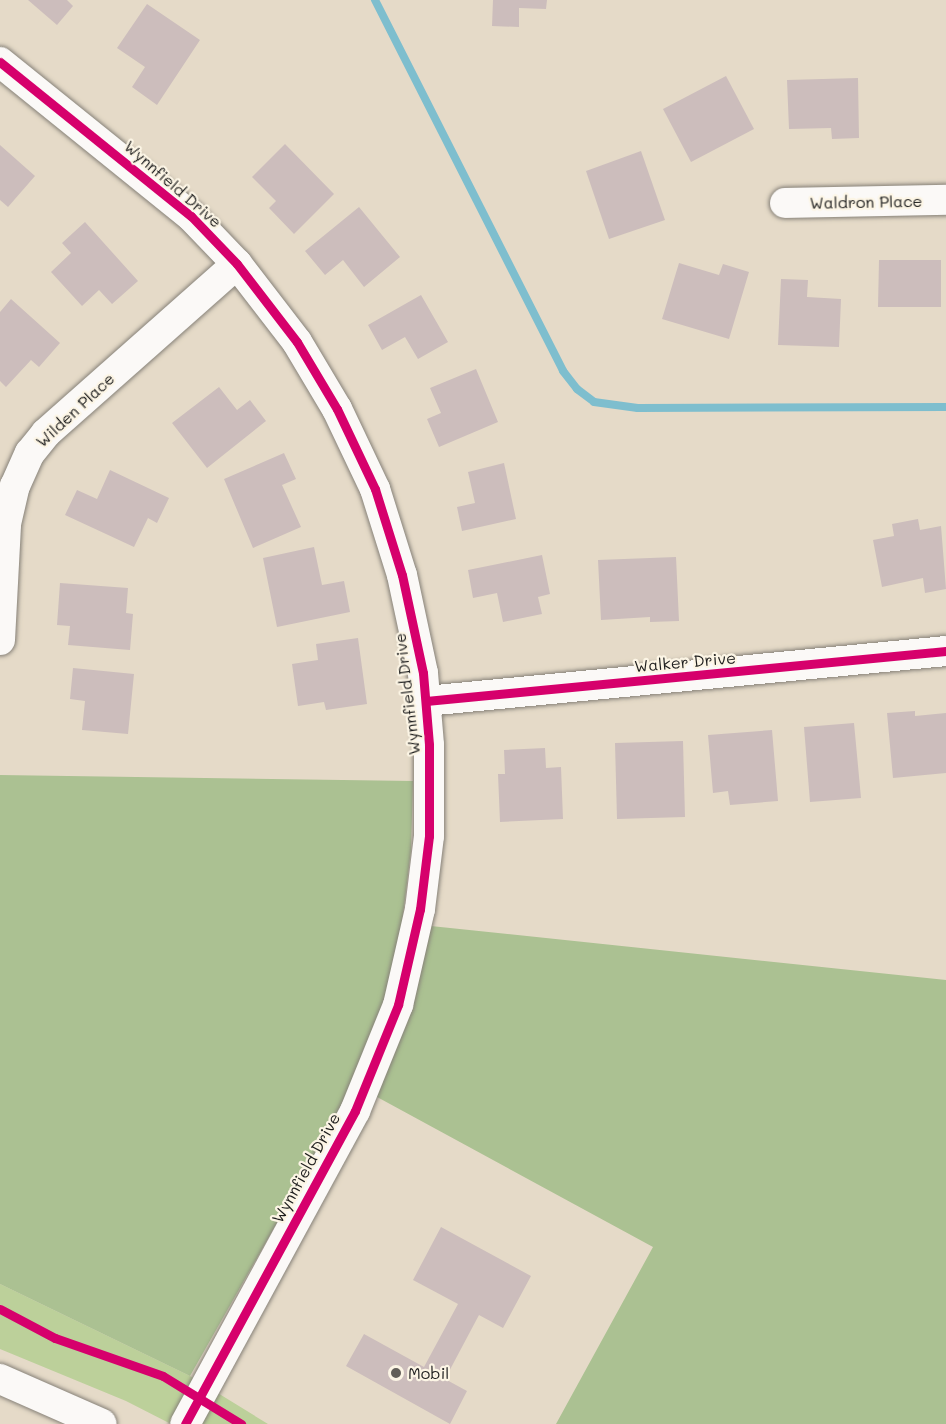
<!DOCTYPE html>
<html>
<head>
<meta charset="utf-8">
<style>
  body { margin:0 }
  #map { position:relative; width:946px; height:1424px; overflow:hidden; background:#e5dac8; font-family:Mali,sans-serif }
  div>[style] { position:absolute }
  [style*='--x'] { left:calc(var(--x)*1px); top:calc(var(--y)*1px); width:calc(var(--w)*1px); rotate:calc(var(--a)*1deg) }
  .green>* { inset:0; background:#bcd09a }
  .forest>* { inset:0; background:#abc192 }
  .stream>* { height:8px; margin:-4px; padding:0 4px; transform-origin:4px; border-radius:4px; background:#7ebece }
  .building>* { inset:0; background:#ccbdbc }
  .roads { filter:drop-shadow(0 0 2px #868178) drop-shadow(0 0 2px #868178) }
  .minor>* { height:30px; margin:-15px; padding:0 15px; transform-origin:15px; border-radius:15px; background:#fbf9f7 }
  .cycleway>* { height:9px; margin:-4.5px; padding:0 4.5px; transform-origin:4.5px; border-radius:4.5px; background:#d6006c }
  .dots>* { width:16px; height:16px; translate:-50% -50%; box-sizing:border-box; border:3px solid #fcf5e5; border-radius:50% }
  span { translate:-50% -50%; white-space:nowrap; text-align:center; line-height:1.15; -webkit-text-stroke:4.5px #fcf5e5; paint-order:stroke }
  .street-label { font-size:16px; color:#1c1c1c }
  .poi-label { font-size:16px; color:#1c1c1c }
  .left { translate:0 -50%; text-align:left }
</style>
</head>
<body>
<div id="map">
  <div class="green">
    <i style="clip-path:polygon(0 1284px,190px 1376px,268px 1424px,171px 1424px,126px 1401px,0 1349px)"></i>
  </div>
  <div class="forest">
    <i style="clip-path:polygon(0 775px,413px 781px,411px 850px,402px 923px,946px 980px,946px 1424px,556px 1424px,653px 1247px,355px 1085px,190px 1376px,0 1284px)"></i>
  </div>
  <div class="stream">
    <i style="--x:375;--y:0;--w:416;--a:63.1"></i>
    <i style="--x:563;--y:371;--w:23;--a:52"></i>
    <i style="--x:577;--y:389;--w:21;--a:37"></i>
    <i style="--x:594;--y:402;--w:44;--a:7.8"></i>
    <i style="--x:638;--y:408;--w:308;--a:-0.2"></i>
  </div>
  <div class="building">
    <i style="clip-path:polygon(28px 0,67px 0,73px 6px,57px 25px)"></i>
    <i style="clip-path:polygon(493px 0,547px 0,546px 9px,519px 8px,519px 27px,492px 26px)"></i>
    <i style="clip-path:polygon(147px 4px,200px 40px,157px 105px,132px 87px,145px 67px,117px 48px)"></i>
    <i style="clip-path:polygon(726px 76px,754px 129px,691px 162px,663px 109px)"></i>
    <i style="clip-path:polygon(858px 78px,859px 138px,832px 139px,831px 128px,789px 129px,787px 80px)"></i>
    <i style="clip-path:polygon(285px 144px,334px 194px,294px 234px,269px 208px,276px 201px,252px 177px)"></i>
    <i style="clip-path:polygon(0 145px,35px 176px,8px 207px,0 200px)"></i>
    <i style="clip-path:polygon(641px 151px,665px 220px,609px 239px,586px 171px)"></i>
    <i style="clip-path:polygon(359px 207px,400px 257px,364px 287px,343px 260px,325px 275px,305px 251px)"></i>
    <i style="clip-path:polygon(85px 222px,138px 281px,112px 304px,99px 290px,82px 306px,51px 272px,71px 253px,62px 243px)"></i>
    <i style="clip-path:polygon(879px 260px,941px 260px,941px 307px,878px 307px)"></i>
    <i style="clip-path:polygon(679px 263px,719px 275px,723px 264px,749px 272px,729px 339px,662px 319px)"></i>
    <i style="clip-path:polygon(781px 279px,808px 280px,807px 297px,841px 299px,839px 347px,778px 345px)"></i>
    <i style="clip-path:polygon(421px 295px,448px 342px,418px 359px,405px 337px,382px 350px,368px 325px)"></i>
    <i style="clip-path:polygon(11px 299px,60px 343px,39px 367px,31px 360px,6px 387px,0 381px,0 312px)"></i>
    <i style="clip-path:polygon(476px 369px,498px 422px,439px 447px,427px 419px,441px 413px,430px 388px)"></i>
    <i style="clip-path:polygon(219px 387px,237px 410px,250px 400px,266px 421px,207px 468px,172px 423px)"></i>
    <i style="clip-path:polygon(284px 453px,296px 479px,282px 485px,301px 527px,253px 548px,224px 479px)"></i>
    <i style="clip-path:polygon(504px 463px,516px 519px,462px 531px,457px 507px,475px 503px,468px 472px)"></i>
    <i style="clip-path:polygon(110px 470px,169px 498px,157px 523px,148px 518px,134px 547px,65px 515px,77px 490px,97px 499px)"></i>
    <i style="clip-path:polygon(918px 519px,920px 530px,941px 526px,946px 589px,925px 593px,923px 578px,882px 587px,873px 540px,894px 536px,892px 524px)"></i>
    <i style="clip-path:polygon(314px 547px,322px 585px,344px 581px,350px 612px,277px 627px,263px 558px)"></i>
    <i style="clip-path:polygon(542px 555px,550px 594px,538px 597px,542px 614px,503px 622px,497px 593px,473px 598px,468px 570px)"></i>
    <i style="clip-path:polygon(676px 557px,679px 621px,650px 622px,650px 617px,601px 620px,598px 560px)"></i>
    <i style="clip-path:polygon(60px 583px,128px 588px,126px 613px,133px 614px,130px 650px,68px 645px,70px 626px,57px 625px)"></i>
    <i style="clip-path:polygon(358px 638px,367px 704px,326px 710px,324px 702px,298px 706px,292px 664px,318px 660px,316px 644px)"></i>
    <i style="clip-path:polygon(73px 668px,134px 674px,128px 734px,82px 730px,85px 701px,70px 699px)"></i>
    <i style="clip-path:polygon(915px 711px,915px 716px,946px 713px,946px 773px,893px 778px,887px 713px)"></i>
    <i style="clip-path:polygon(854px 723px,861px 798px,810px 802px,804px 727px)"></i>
    <i style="clip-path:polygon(772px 730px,778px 801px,730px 805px,728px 791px,713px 793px,708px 735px)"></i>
    <i style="clip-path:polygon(683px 741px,685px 817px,617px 819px,615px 743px)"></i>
    <i style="clip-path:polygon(545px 748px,546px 768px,561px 767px,563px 819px,500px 822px,498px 774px,505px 774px,504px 750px)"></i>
    <i style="clip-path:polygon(441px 1227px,531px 1276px,503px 1328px,479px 1315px,445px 1379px,467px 1391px,450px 1424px,346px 1366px,364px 1334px,424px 1367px,458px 1304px,413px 1280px)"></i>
  </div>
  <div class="roads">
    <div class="minor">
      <i style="--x:0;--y:62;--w:245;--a:38.9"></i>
      <i style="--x:191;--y:216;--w:66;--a:46.2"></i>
      <i style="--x:237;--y:264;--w:98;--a:52.4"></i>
      <i style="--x:297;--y:342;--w:78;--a:59.2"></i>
      <i style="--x:337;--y:409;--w:89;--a:64.6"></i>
      <i style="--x:375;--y:489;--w:90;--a:72.6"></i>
      <i style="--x:402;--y:575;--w:100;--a:77.9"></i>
      <i style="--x:423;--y:673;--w:72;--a:85.2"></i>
      <i style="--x:429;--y:745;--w:91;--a:90"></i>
      <i style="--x:429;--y:836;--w:74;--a:97"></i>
      <i style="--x:420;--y:909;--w:98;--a:102.9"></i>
      <i style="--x:398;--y:1005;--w:114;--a:112.1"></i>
      <i style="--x:355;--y:1111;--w:356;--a:118.5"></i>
      <i style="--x:785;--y:203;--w:161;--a:-1.1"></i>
      <i style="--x:0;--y:640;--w:116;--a:-87"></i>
      <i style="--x:6;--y:524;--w:39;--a:-77"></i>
      <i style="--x:15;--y:486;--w:36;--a:-66"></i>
      <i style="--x:30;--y:453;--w:26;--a:-51"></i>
      <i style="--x:46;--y:433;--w:255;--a:-41.5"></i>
      <i style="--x:426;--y:701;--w:522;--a:-5.49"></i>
      <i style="--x:0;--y:1379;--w:111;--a:23.8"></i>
    </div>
  </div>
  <div class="cycleway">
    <i style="--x:0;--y:62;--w:245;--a:38.9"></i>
    <i style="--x:191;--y:216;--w:66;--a:46.2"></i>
    <i style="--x:237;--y:264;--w:98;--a:52.4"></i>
    <i style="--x:297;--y:342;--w:78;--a:59.2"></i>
    <i style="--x:337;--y:409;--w:89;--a:64.6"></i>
    <i style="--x:375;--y:489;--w:90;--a:72.6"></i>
    <i style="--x:402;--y:575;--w:100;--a:77.9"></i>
    <i style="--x:423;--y:673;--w:72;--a:85.2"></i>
    <i style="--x:429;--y:745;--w:91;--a:90"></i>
    <i style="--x:429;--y:836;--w:74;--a:97"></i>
    <i style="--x:420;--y:909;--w:98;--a:102.9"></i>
    <i style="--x:398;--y:1005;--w:114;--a:112.1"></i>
    <i style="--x:355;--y:1111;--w:356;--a:118.5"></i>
    <i style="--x:426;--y:701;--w:522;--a:-5.49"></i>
    <i style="--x:0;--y:1309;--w:62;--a:27.8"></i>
    <i style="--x:55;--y:1338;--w:114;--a:19.4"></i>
    <i style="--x:163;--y:1376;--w:92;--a:31.6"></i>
  </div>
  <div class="dots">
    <i style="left:396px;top:1373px;background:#625e58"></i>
  </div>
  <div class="street-label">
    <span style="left:173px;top:184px;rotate:41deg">Wynnfield Drive</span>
    <span style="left:866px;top:202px;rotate:-1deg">Waldron Place</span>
    <span style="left:75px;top:410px;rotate:-43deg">Wilden Place</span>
    <span style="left:685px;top:662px;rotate:-5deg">Walker Drive</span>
    <span style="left:407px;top:694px;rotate:-97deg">Wynnfield Drive</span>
    <span style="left:306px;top:1168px;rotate:-61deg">Wynnfield Drive</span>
  </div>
  <div class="poi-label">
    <span class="left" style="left:408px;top:1373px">Mobil</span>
  </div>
</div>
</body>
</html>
